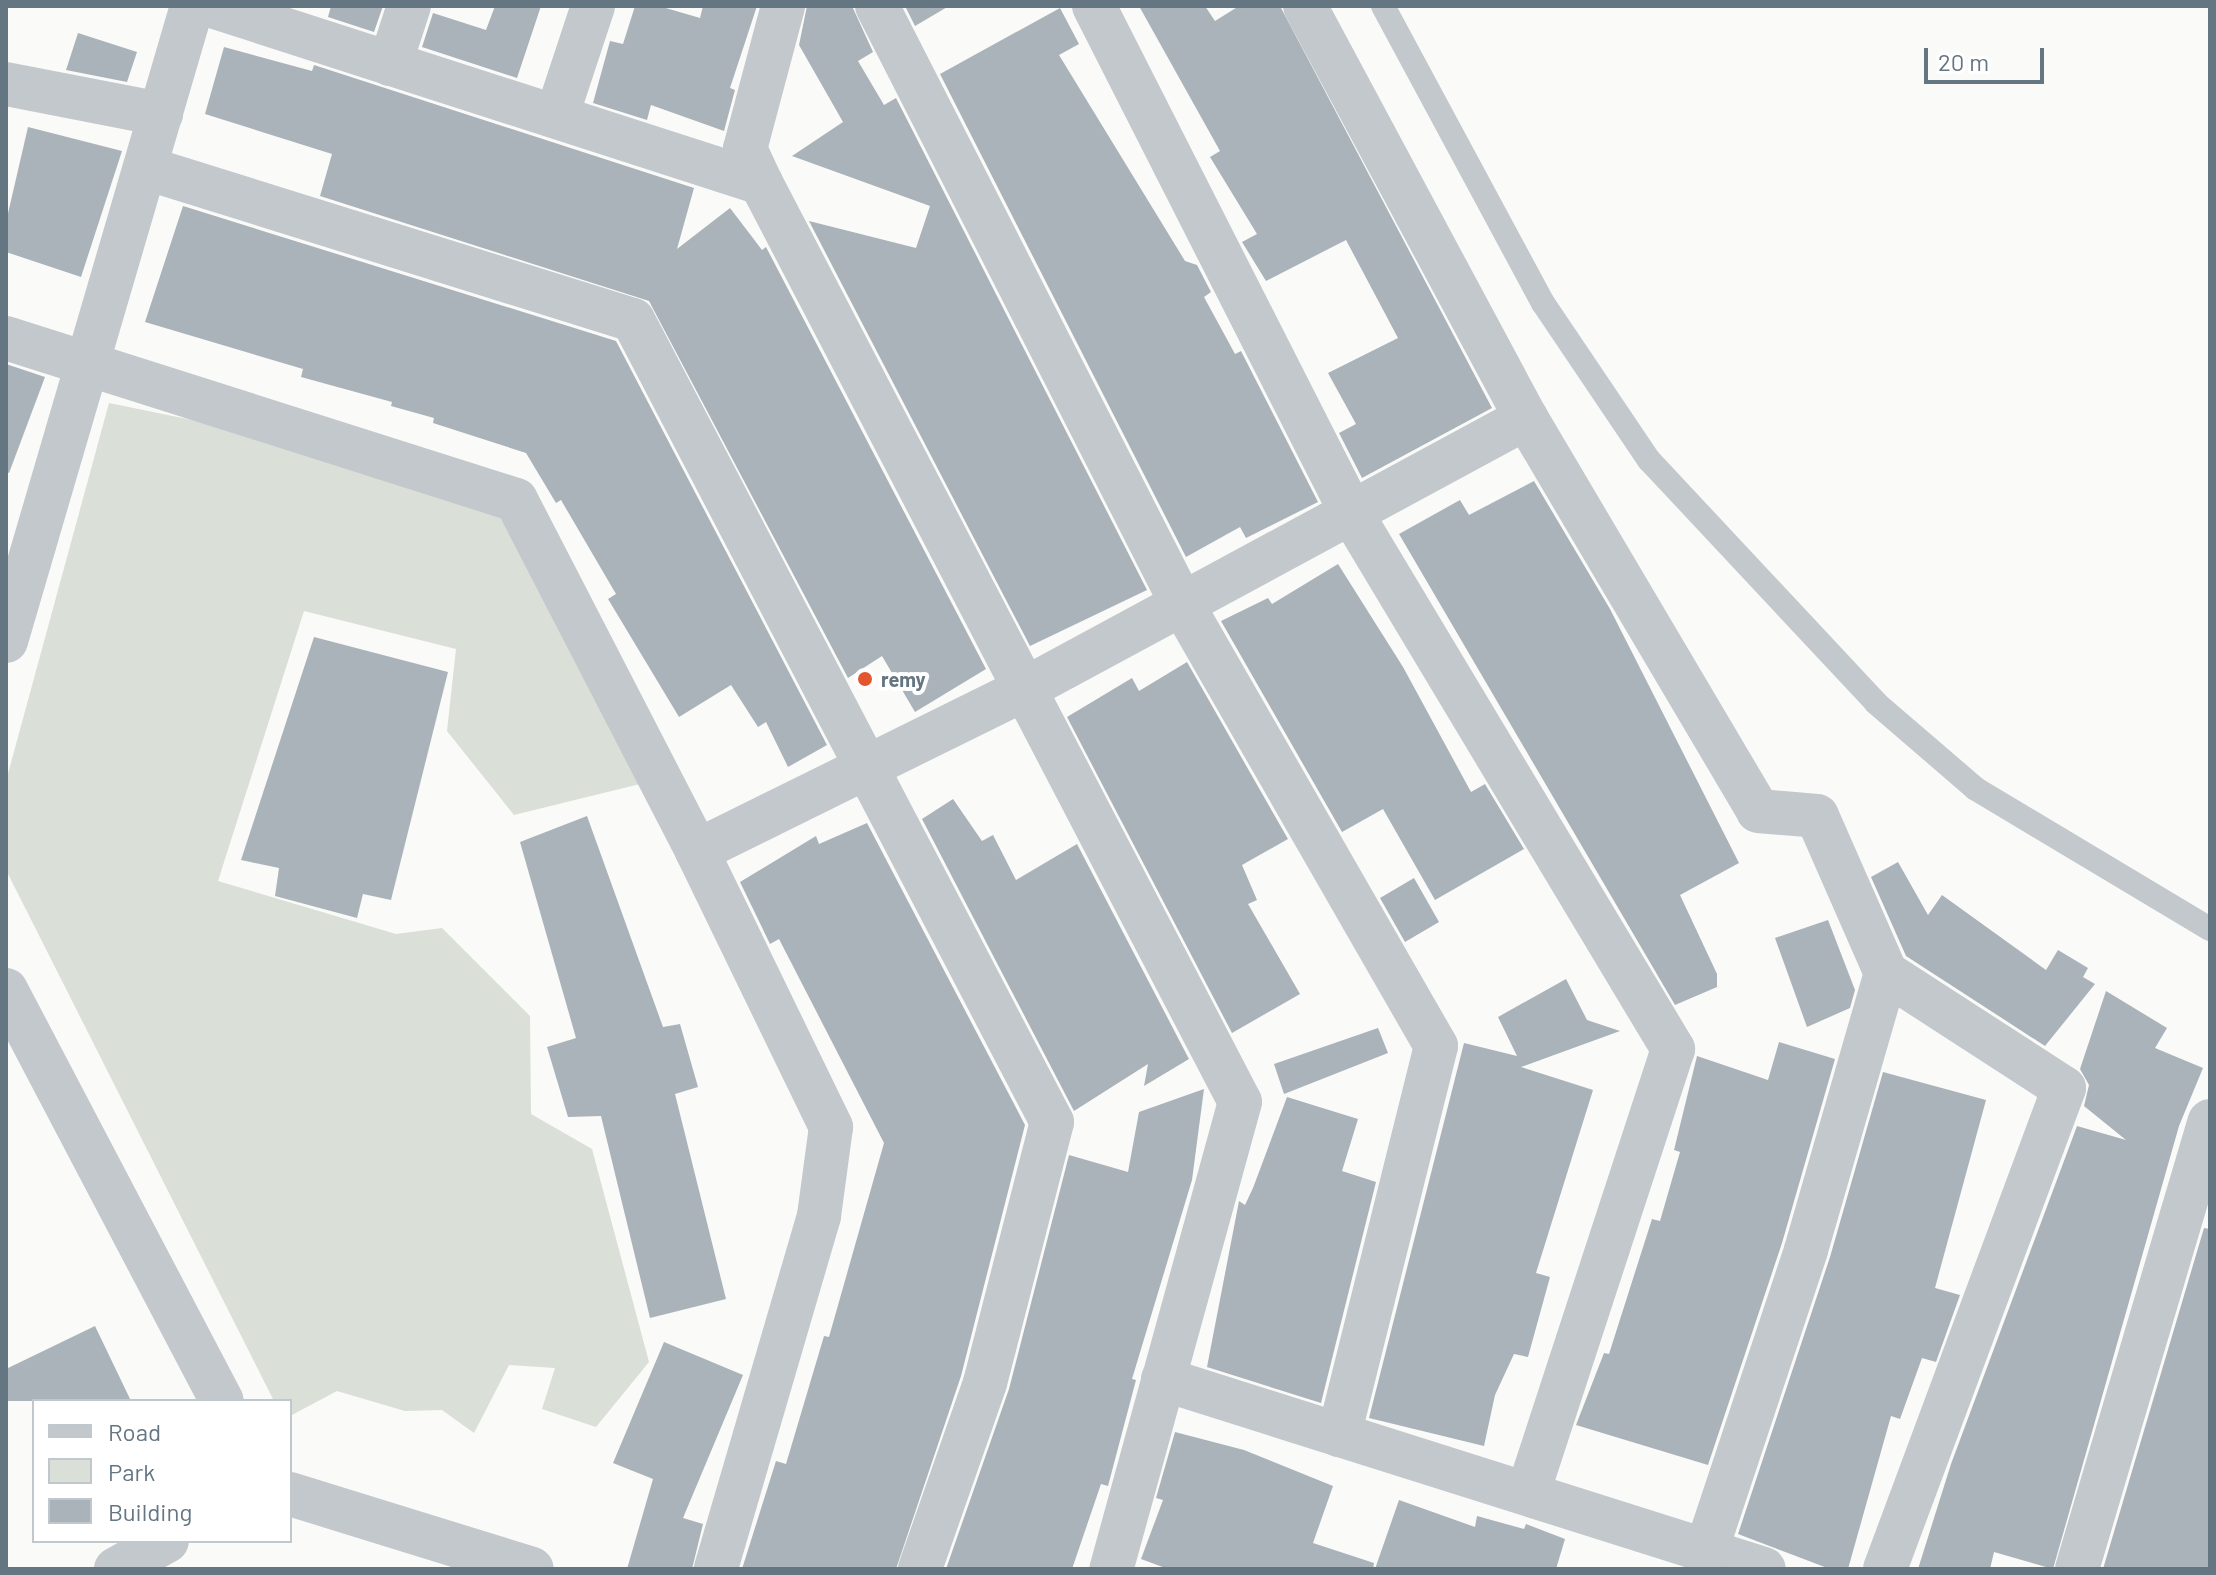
<!DOCTYPE html>
<html>
<head>
<meta charset="utf-8">
<style>
  body { margin:0 }
  #map { position:relative; width:2216px; height:1575px; overflow:hidden; background:#fafaf8; font-family:Barlow,sans-serif }
  div>[style] { position:absolute }
  [style*='--x'] { left:calc(var(--x)*1px); top:calc(var(--y)*1px); width:calc(var(--w)*1px); rotate:calc(var(--a)*1deg) }
  .green>* { inset:0; background:#dadfd7 }
  .building>* { inset:0; background:#aab3b9 }
  .service>* { height:24px; margin:-12px; padding:0 12px; transform-origin:12px; border-radius:12px; background:#c3c8cc }
  .minor>* { height:44px; margin:-22px; padding:0 22px; transform-origin:22px; border-radius:22px; background:#c3c8cc }
  .dots>* { width:22px; height:22px; translate:-50% -50%; box-sizing:border-box; border:4px solid #fff; border-radius:50% }
  span { translate:-50% -50%; white-space:nowrap; text-align:center; line-height:1.15; -webkit-text-stroke:8px #fff; paint-order:stroke }
  .poi-label { font-size:20px; color:#657683; font-weight:700 }
  .left { translate:0 -50%; text-align:left }
  .frame { position:absolute; inset:0; border:8px solid #657683; pointer-events:none }
  .legend { position:absolute; left:32px; top:1399px; width:260px; height:144px; box-sizing:border-box; background:#fff; border:2px solid #c1c8cd; margin:0; padding:10px 14px; list-style:none; font-size:24px; color:#657683 }
  .legend li { display:flex; align-items:center; gap:16px; height:40px }
  .legend b { width:40px; border:2px solid #c1c8cd }
  .scale { position:absolute; left:1924px; top:48px; width:120px; height:36px; box-sizing:border-box; border:4px solid #657683; border-top:0; padding-left:10px; font-size:24px; line-height:28px; white-space:nowrap; color:#657683; -webkit-text-stroke:6px #fff; paint-order:stroke }
</style>
</head>
<body>
<div id="map">
  <div class="green">
    <i style="clip-path:polygon(109px 403px,212px 424px,502px 506px,644px 783px,514px 815px,447px 731px,456px 649px,304px 611px,218px 881px,396px 934px,442px 928px,530px 1016px,531px 1114px,592px 1149px,649px 1362px,596px 1427px,542px 1409px,555px 1368px,509px 1365px,474px 1433px,442px 1410px,405px 1411px,337px 1391px,290px 1416px,290px 1401px,274px 1401px,6px 870px,6px 781px)"></i>
  </div>
  <div class="building">
    <i style="clip-path:polygon(331px 6px,383px 6px,374px 32px,328px 17px)"></i>
    <i style="clip-path:polygon(495px 6px,541px 6px,517px 78px,422px 47px,433px 13px,486px 30px)"></i>
    <i style="clip-path:polygon(635px 6px,659px 6px,700px 18px,703px 6px,757px 6px,730px 88px,735px 90px,724px 131px,651px 105px,647px 120px,593px 103px,610px 41px,623px 44px)"></i>
    <i style="clip-path:polygon(807px 6px,852px 6px,873px 52px,858px 61px,884px 105px,896px 98px,1147px 590px,1030px 646px,809px 221px,916px 248px,930px 206px,792px 156px,843px 122px,799px 45px)"></i>
    <i style="clip-path:polygon(905px 6px,949px 6px,915px 26px)"></i>
    <i style="clip-path:polygon(1139px 6px,1205px 6px,1215px 21px,1239px 6px,1280px 6px,1492px 408px,1362px 478px,1339px 433px,1356px 424px,1328px 373px,1398px 338px,1346px 240px,1266px 281px,1242px 242px,1257px 234px,1210px 157px,1220px 151px)"></i>
    <i style="clip-path:polygon(1060px 8px,1079px 44px,1059px 55px,1185px 261px,1197px 265px,1211px 292px,1204px 297px,1235px 354px,1241px 351px,1318px 502px,1246px 538px,1240px 527px,1186px 557px,940px 74px)"></i>
    <i style="clip-path:polygon(78px 33px,137px 52px,127px 82px,66px 70px)"></i>
    <i style="clip-path:polygon(224px 47px,312px 71px,314px 65px,694px 188px,677px 249px,730px 208px,762px 250px,766px 247px,986px 669px,915px 712px,882px 656px,848px 678px,649px 301px,320px 196px,332px 154px,205px 114px)"></i>
    <i style="clip-path:polygon(28px 127px,122px 151px,81px 277px,6px 252px,6px 222px)"></i>
    <i style="clip-path:polygon(183px 206px,616px 341px,827px 745px,788px 767px,766px 722px,758px 727px,731px 685px,679px 717px,608px 599px,616px 594px,561px 500px,556px 503px,526px 453px,433px 423px,434px 418px,391px 406px,392px 402px,301px 377px,303px 369px,145px 322px)"></i>
    <i style="clip-path:polygon(6px 364px,45px 377px,9px 473px,6px 472px)"></i>
    <i style="clip-path:polygon(1534px 481px,1610px 609px,1739px 863px,1680px 895px,1717px 974px,1717px 987px,1675px 1005px,1399px 534px,1460px 500px,1469px 515px)"></i>
    <i style="clip-path:polygon(1338px 564px,1403px 667px,1471px 792px,1485px 784px,1524px 849px,1435px 900px,1383px 809px,1342px 832px,1221px 621px,1268px 598px,1272px 604px)"></i>
    <i style="clip-path:polygon(314px 637px,448px 672px,391px 900px,363px 894px,357px 918px,275px 896px,279px 868px,241px 860px)"></i>
    <i style="clip-path:polygon(1187px 662px,1288px 839px,1242px 865px,1257px 900px,1248px 904px,1300px 994px,1232px 1033px,1067px 717px,1132px 678px,1139px 691px)"></i>
    <i style="clip-path:polygon(953px 799px,982px 841px,993px 835px,1016px 880px,1077px 844px,1189px 1059px,1144px 1086px,1148px 1064px,1074px 1111px,922px 819px)"></i>
    <i style="clip-path:polygon(587px 816px,663px 1027px,680px 1024px,698px 1087px,675px 1094px,726px 1299px,650px 1318px,601px 1116px,568px 1117px,547px 1047px,576px 1038px,520px 842px)"></i>
    <i style="clip-path:polygon(867px 823px,1025px 1125px,961px 1376px,896px 1569px,742px 1569px,776px 1461px,786px 1464px,824px 1336px,829px 1337px,884px 1143px,779px 939px,770px 944px,740px 882px,816px 836px,819px 844px)"></i>
    <i style="clip-path:polygon(1898px 862px,1928px 915px,1942px 895px,2046px 970px,2058px 950px,2088px 968px,2083px 977px,2095px 984px,2045px 1046px,1906px 956px,1871px 877px)"></i>
    <i style="clip-path:polygon(1414px 878px,1439px 922px,1405px 942px,1380px 898px)"></i>
    <i style="clip-path:polygon(1828px 920px,1855px 990px,1850px 1008px,1807px 1027px,1775px 938px)"></i>
    <i style="clip-path:polygon(1566px 979px,1587px 1020px,1620px 1031px,1521px 1067px,1593px 1090px,1536px 1273px,1550px 1277px,1528px 1357px,1514px 1354px,1495px 1395px,1484px 1446px,1369px 1418px,1464px 1043px,1517px 1056px,1498px 1017px)"></i>
    <i style="clip-path:polygon(2106px 991px,2167px 1028px,2155px 1048px,2203px 1068px,2179px 1126px,2053px 1569px,1994px 1552px,1990px 1569px,1918px 1569px,1951px 1464px,2077px 1126px,2126px 1140px,2084px 1106px,2089px 1085px,2080px 1069px)"></i>
    <i style="clip-path:polygon(1378px 1028px,1388px 1053px,1284px 1094px,1274px 1064px)"></i>
    <i style="clip-path:polygon(1779px 1042px,1835px 1059px,1782px 1243px,1708px 1465px,1576px 1425px,1604px 1353px,1609px 1354px,1652px 1219px,1660px 1221px,1680px 1152px,1674px 1150px,1697px 1056px,1768px 1080px)"></i>
    <i style="clip-path:polygon(1883px 1072px,1986px 1100px,1935px 1288px,1960px 1295px,1936px 1362px,1922px 1358px,1900px 1419px,1891px 1416px,1848px 1569px,1830px 1569px,1738px 1534px,1830px 1257px)"></i>
    <i style="clip-path:polygon(1204px 1089px,1192px 1180px,1132px 1379px,1136px 1380px,1108px 1486px,1101px 1484px,1072px 1569px,946px 1569px,1009px 1389px,1069px 1155px,1128px 1172px,1139px 1112px)"></i>
    <i style="clip-path:polygon(1287px 1097px,1358px 1119px,1342px 1171px,1376px 1182px,1321px 1403px,1207px 1367px,1239px 1201px,1245px 1205px,1253px 1188px)"></i>
    <i style="clip-path:polygon(2204px 1228px,2210px 1229px,2210px 1569px,2103px 1569px)"></i>
    <i style="clip-path:polygon(95px 1326px,131px 1401px,6px 1401px,6px 1369px)"></i>
    <i style="clip-path:polygon(664px 1342px,743px 1375px,683px 1518px,703px 1524px,692px 1569px,627px 1569px,653px 1479px,613px 1463px)"></i>
    <i style="clip-path:polygon(1175px 1432px,1244px 1450px,1333px 1486px,1313px 1543px,1374px 1563px,1373px 1569px,1168px 1569px,1141px 1559px,1163px 1500px,1156px 1498px)"></i>
    <i style="clip-path:polygon(1399px 1500px,1475px 1527px,1477px 1516px,1524px 1529px,1526px 1524px,1565px 1539px,1556px 1569px,1375px 1569px)"></i>
  </div>
  <div class="service">
    <i style="--x:1383;--y:6;--w:337;--a:61.7"></i>
    <i style="--x:1543;--y:303;--w:189;--a:56"></i>
    <i style="--x:1649;--y:460;--w:333;--a:46.9"></i>
    <i style="--x:1876;--y:703;--w:132;--a:40.7"></i>
    <i style="--x:1976;--y:789;--w:273;--a:30.9"></i>
  </div>
  <div class="minor">
    <i style="--x:212;--y:6;--w:577;--a:17.87"></i>
    <i style="--x:761;--y:183;--w:1036;--a:62.47"></i>
    <i style="--x:1240;--y:1102;--w:484;--a:105.4"></i>
    <i style="--x:877;--y:6;--w:669;--a:62.98"></i>
    <i style="--x:1181;--y:602;--w:512;--a:60.13"></i>
    <i style="--x:1436;--y:1046;--w:401;--a:104"></i>
    <i style="--x:1094;--y:6;--w:572;--a:63.08"></i>
    <i style="--x:1353;--y:516;--w:622;--a:59.02"></i>
    <i style="--x:1673;--y:1049;--w:467;--a:108.1"></i>
    <i style="--x:1305;--y:6;--w:468;--a:61.8"></i>
    <i style="--x:1526;--y:418;--w:456;--a:59.4"></i>
    <i style="--x:1758;--y:811;--w:59;--a:4.8"></i>
    <i style="--x:1817;--y:816;--w:171;--a:66.3"></i>
    <i style="--x:1886;--y:973;--w:212;--a:32.9"></i>
    <i style="--x:2064;--y:1088;--w:513;--a:110.41"></i>
    <i style="--x:390;--y:64;--w:61;--a:-71.9"></i>
    <i style="--x:6;--y:84;--w:158;--a:11"></i>
    <i style="--x:557;--y:115;--w:115;--a:-71.7"></i>
    <i style="--x:146;--y:168;--w:510;--a:17.33"></i>
    <i style="--x:633;--y:320;--w:905;--a:62.42"></i>
    <i style="--x:1052;--y:1122;--w:269;--a:104.4"></i>
    <i style="--x:985;--y:1383;--w:197;--a:109.3"></i>
    <i style="--x:761;--y:183;--w:38;--a:-115"></i>
    <i style="--x:745;--y:149;--w:148;--a:-75.1"></i>
    <i style="--x:6;--y:338;--w:535;--a:17.62"></i>
    <i style="--x:516;--y:500;--w:395;--a:62.7"></i>
    <i style="--x:697;--y:851;--w:307;--a:64.1"></i>
    <i style="--x:831;--y:1127;--w:90;--a:97.7"></i>
    <i style="--x:819;--y:1216;--w:368;--a:106.3"></i>
    <i style="--x:6;--y:641;--w:662;--a:-73.67"></i>
    <i style="--x:697;--y:851;--w:364;--a:-26.3"></i>
    <i style="--x:1023;--y:690;--w:572;--a:-28.4"></i>
    <i style="--x:6;--y:990;--w:464;--a:62.3"></i>
    <i style="--x:1163;--y:1379;--w:630;--a:17.54"></i>
    <i style="--x:290;--y:1494;--w:253;--a:17.2"></i>
    <i style="--x:1706;--y:1551;--w:317;--a:-71.6"></i>
    <i style="--x:1806;--y:1250;--w:288;--a:-73.9"></i>
    <i style="--x:116;--y:1569;--w:58;--a:-28.8"></i>
    <i style="--x:2077;--y:1569;--w:467;--a:-73.5"></i>
  </div>
  <div class="dots">
    <i style="left:865px;top:679px;background:#e4572e"></i>
  </div>
  <div class="poi-label">
    <span class="left" style="left:881px;top:679px">remy</span>
  </div>
  <div class="frame"></div>
  <ul class="legend">
  <li><b style="height:10px;background:#c3c8cc"></b>Road</li>
  <li><b style="height:22px;background:#dadfd7"></b>Park</li>
  <li><b style="height:22px;background:#aab3b9"></b>Building</li>
  </ul>
  <div class="scale">20 m</div>
</div>
</body>
</html>
